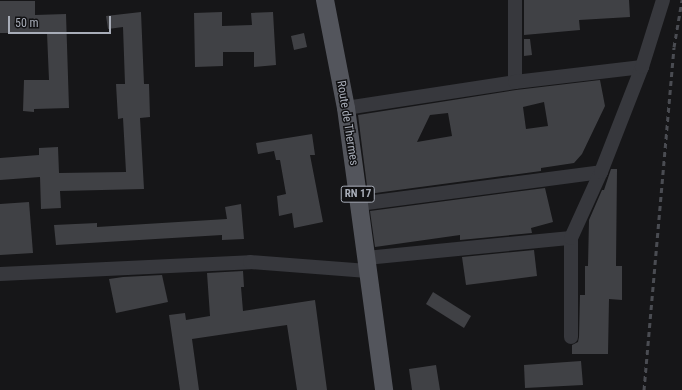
<!DOCTYPE html>
<html>
<head>
<meta charset="utf-8">
<style>
  body { margin:0 }
  #map { position:relative; width:682px; height:390px; overflow:hidden; background:#161618; font-family:"Roboto Condensed",sans-serif }
  div>[style] { position:absolute }
  [style*='--x'] { left:calc(var(--x)*1px); top:calc(var(--y)*1px); width:calc(var(--w)*1px); rotate:calc(var(--a)*1deg) }
  .building>* { inset:0; background:#404145 }
  .minor>* { height:14px; margin:-7px; padding:0 7px; transform-origin:7px; border-radius:7px; background:#37383d }
  .major>* { height:18px; margin:-9px; padding:0 9px; transform-origin:9px; border-radius:9px; background:#53555c }
  .rail>* { height:3px; margin-top:-1.5px; transform-origin:0; background:repeating-linear-gradient(90deg,#4a4c52 0 5px,transparent 0 9px) }
  span { translate:-50% -50%; white-space:nowrap; text-align:center; line-height:1.15; -webkit-text-stroke:3px #111113; paint-order:stroke }
  .shield-label span { padding:1px 3px; background:#111113; border:1px solid; border-radius:3px; -webkit-text-stroke-width:0 }
  .shield-label { font-size:11px; color:#a8adb8; font-weight:700 }
  .street-label { font-size:12px; color:#a8adb8 }
  .scale { position:absolute; left:8px; top:16px; width:103px; height:18px; box-sizing:border-box; border:2px solid #a8adb8; border-top:0; padding-left:5px; font-size:12px; line-height:14px; white-space:nowrap; color:#a8adb8; -webkit-text-stroke:3px #111113; paint-order:stroke }
</style>
</head>
<body>
<div id="map">
  <div class="building">
    <i style="clip-path:polygon(524px 0,629px 0,630px 17px,579px 20px,580px 30px,524px 35px)"></i>
    <i style="clip-path:polygon(0 1px,35px 1px,35px 15px,66px 14px,69px 108px,34px 109px,34px 112px,23px 111px,24px 80px,49px 80px,47px 33px,0 33px)"></i>
    <i style="clip-path:polygon(141px 12px,144px 84px,149px 84px,150px 117px,140px 118px,144px 189px,60px 191px,61px 208px,41px 209px,40px 177px,0 180px,0 158px,39px 155px,39px 148px,58px 147px,59px 173px,126px 172px,123px 118px,118px 119px,116px 84px,125px 84px,123px 27px,108px 29px,106px 16px)"></i>
    <i style="clip-path:polygon(222px 12px,222px 26px,252px 25px,251px 13px,273px 12px,276px 65px,254px 67px,254px 52px,223px 52px,223px 66px,195px 67px,194px 13px)"></i>
    <i style="clip-path:polygon(304px 33px,307px 47px,294px 50px,291px 36px)"></i>
    <i style="clip-path:polygon(524px 39px,530px 39px,532px 55px,524px 56px)"></i>
    <i style="clip-path:polygon(evenodd,600px 80px,605px 106px,582px 154px,574px 163px,541px 168px,541px 171px,368px 194px,358px 115px,516px 90px,600px 80px,544px 102px,548px 126px,526px 129px,523px 107px,544px 102px,600px 80px,448px 113px,452px 136px,417px 142px,430px 115px,448px 113px)"></i>
    <i style="clip-path:polygon(312px 134px,315px 155px,310px 155px,323px 222px,294px 228px,292px 213px,279px 216px,277px 196px,286px 194px,280px 160px,276px 160px,274px 151px,258px 154px,256px 143px)"></i>
    <i style="clip-path:polygon(611px 169px,617px 169px,616px 266px,622px 266px,622px 300px,609px 299px,608px 354px,572px 354px,572px 345px,578px 342px,579px 337px,580px 295px,585px 295px,585px 266px,588px 266px,589px 220px,602px 190px,604px 190px)"></i>
    <i style="clip-path:polygon(545px 188px,553px 222px,531px 228px,532px 233px,460px 240px,460px 235px,375px 247px,370px 211px)"></i>
    <i style="clip-path:polygon(29px 202px,33px 253px,0 255px,0 204px)"></i>
    <i style="clip-path:polygon(241px 204px,244px 239px,222px 240px,222px 235px,56px 245px,54px 225px,97px 223px,97px 227px,227px 219px,225px 207px)"></i>
    <i style="clip-path:polygon(534px 250px,537px 276px,466px 285px,462px 257px)"></i>
    <i style="clip-path:polygon(243px 271px,244px 287px,241px 287px,243px 311px,315px 300px,327px 390px,297px 390px,287px 325px,192px 339px,199px 390px,180px 390px,169px 315px,185px 313px,186px 320px,210px 316px,207px 273px)"></i>
    <i style="clip-path:polygon(162px 275px,168px 302px,116px 313px,109px 279px,123px 277px)"></i>
    <i style="clip-path:polygon(433px 292px,471px 316px,464px 328px,426px 304px)"></i>
    <i style="clip-path:polygon(581px 361px,583px 385px,525px 388px,524px 365px)"></i>
    <i style="clip-path:polygon(436px 365px,440px 390px,412px 390px,409px 369px)"></i>
  </div>
  <div class="minor">
    <i style="--x:515;--y:0;--w:82;--a:90"></i>
    <i style="--x:346;--y:108;--w:171;--a:-8.7"></i>
    <i style="--x:515;--y:82;--w:128;--a:-6.7"></i>
    <i style="--x:359;--y:204;--w:244;--a:-7.5"></i>
    <i style="--x:366;--y:258;--w:206;--a:-5.6"></i>
    <i style="--x:0;--y:274;--w:250;--a:-2.7"></i>
    <i style="--x:250;--y:262;--w:118;--a:4.4"></i>
    <i style="--x:571;--y:337;--w:99;--a:-90"></i>
    <i style="--x:571;--y:238;--w:72;--a:-65.6"></i>
    <i style="--x:601;--y:172;--w:113;--a:-68.7"></i>
    <i style="--x:642;--y:67;--w:70;--a:-72.6"></i>
  </div>
  <div class="major">
    <i style="--x:325;--y:0;--w:110;--a:79"></i>
    <i style="--x:346;--y:108;--w:285;--a:82.3"></i>
  </div>
  <div class="rail">
    <i style="--x:644;--y:390;--w:344;--a:-85"></i>
    <i style="--x:674;--y:47;--w:48;--a:-80.3"></i>
  </div>
  <div class="shield-label">
    <span style="left:358px;top:194px">RN 17</span>
  </div>
  <div class="street-label">
    <span style="left:347px;top:123px;rotate:81deg">Route de Thermes</span>
  </div>
  <div class="scale">50 m</div>
</div>
</body>
</html>
